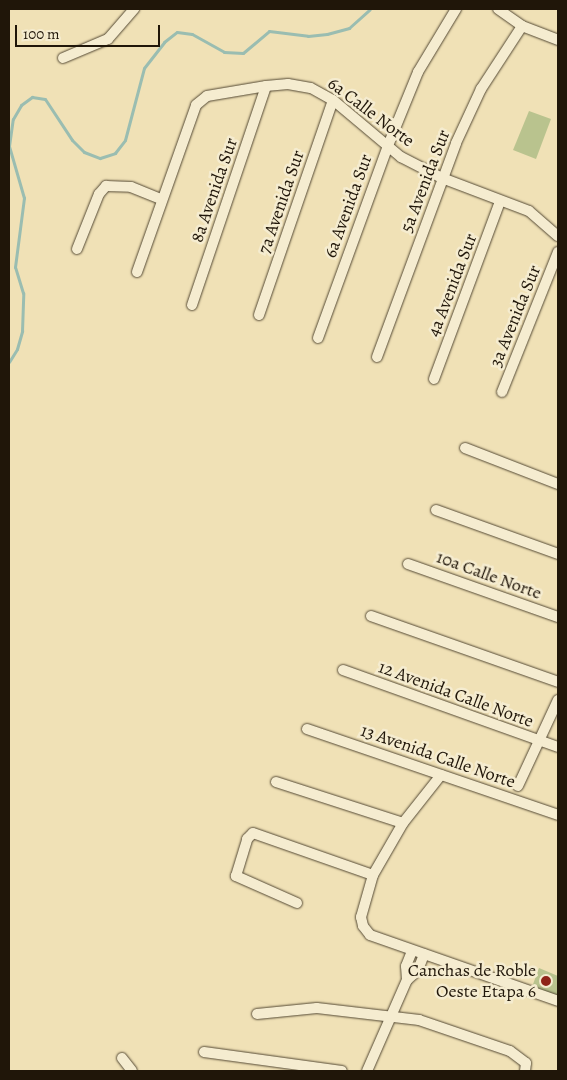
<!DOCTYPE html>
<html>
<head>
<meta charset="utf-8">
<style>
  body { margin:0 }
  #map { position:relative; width:567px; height:1080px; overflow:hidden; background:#f0e1b6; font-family:Alegreya,serif }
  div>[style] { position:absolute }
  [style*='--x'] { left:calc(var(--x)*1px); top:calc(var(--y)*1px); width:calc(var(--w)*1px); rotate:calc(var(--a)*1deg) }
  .green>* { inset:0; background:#b9c38e }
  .stream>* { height:3px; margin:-1.5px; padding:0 1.5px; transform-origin:1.5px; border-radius:1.5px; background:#9abdb1 }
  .roads { filter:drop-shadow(0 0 1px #544934) drop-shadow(0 0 1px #544934) }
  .street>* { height:10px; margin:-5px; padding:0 5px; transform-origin:5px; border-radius:5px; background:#f5ecd0 }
  .dots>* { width:14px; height:14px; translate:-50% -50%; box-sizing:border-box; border:2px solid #f5ecd0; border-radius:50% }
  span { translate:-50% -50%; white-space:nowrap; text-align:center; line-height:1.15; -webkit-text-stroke:5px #f5ecd0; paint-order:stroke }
  .street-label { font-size:18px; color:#201609 }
  .poi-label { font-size:18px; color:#201609 }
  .right { translate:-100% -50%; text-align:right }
  .frame { position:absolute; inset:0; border:10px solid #201609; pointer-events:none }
  .scale { position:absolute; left:15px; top:25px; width:145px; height:22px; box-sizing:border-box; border:2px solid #201609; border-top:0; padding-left:6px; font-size:15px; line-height:18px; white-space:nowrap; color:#201609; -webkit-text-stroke:4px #f5ecd0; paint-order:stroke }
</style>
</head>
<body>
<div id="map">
  <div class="green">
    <i style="clip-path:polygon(529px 111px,551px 119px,536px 159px,513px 150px)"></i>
    <i style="clip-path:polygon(539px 968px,558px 976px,558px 1000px,532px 987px)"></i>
  </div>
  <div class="stream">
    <i style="--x:9;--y:362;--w:15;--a:-58"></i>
    <i style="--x:17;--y:349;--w:19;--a:-74"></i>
    <i style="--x:22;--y:331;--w:38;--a:-88"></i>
    <i style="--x:23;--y:293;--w:27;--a:-107"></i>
    <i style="--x:15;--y:267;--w:70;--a:-82.6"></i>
    <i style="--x:24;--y:198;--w:54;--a:-106.1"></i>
    <i style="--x:9;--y:146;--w:27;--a:-82"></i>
    <i style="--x:13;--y:119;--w:16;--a:-60"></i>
    <i style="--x:21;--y:105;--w:14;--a:-36"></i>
    <i style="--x:32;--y:97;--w:13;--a:9"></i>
    <i style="--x:45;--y:99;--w:49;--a:56.6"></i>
    <i style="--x:72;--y:140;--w:17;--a:45"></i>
    <i style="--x:84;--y:152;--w:17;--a:21"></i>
    <i style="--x:100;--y:158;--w:16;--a:-18"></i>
    <i style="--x:115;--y:153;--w:16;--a:-52"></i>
    <i style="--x:125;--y:140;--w:74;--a:-75.2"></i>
    <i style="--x:144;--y:68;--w:33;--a:-52"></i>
    <i style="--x:164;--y:42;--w:16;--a:-38"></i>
    <i style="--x:177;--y:32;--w:15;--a:8"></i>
    <i style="--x:192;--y:34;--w:37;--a:29"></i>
    <i style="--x:224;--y:52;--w:19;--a:3"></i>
    <i style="--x:243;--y:53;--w:34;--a:-40"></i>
    <i style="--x:269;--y:31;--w:39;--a:7"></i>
    <i style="--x:308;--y:36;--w:19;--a:-6"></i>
    <i style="--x:327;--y:34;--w:23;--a:-15"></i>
    <i style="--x:349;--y:28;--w:28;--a:-42"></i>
  </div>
  <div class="roads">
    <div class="street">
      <i style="--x:498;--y:9;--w:29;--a:35"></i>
      <i style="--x:522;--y:26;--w:39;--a:21"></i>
      <i style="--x:63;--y:58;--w:49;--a:-22.9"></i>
      <i style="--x:108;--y:39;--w:40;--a:-49"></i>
      <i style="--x:77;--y:249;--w:59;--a:-68.2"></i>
      <i style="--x:99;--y:194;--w:11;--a:-49"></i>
      <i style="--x:106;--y:186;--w:25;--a:2"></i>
      <i style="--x:131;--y:187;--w:31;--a:22"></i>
      <i style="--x:137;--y:272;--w:177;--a:-70.5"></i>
      <i style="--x:196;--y:105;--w:14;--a:-39"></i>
      <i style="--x:207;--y:96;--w:60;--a:-9.6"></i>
      <i style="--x:266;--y:86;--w:22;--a:-5"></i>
      <i style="--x:288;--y:84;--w:23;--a:10"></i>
      <i style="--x:311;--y:88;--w:25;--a:29"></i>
      <i style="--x:333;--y:100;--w:89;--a:40"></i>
      <i style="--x:401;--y:157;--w:46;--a:27.1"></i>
      <i style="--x:442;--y:178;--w:93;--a:20.8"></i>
      <i style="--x:529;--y:211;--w:38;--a:41"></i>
      <i style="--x:192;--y:305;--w:231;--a:-71.3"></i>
      <i style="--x:259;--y:315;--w:227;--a:-71"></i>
      <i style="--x:318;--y:338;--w:202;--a:-70"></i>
      <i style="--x:387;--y:148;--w:82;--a:-67.8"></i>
      <i style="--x:418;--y:72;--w:74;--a:-58.9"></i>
      <i style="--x:377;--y:357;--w:228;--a:-69.7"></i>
      <i style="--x:456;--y:143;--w:60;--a:-65.2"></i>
      <i style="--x:481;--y:89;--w:75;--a:-56.9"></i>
      <i style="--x:434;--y:379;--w:189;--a:-69.6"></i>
      <i style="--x:502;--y:392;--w:151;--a:-68.2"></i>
      <i style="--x:465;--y:448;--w:100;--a:21.2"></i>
      <i style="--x:436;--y:510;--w:130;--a:19.8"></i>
      <i style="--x:408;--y:564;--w:159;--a:19.5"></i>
      <i style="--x:371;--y:616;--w:198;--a:19.4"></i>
      <i style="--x:343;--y:670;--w:228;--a:19.7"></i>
      <i style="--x:307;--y:729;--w:265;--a:18.9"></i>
      <i style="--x:441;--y:775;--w:61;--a:128.4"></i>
      <i style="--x:403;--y:823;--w:60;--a:120"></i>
      <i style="--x:373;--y:875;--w:44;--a:105.9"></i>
      <i style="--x:361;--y:917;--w:9;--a:77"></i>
      <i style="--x:363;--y:926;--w:11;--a:52"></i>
      <i style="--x:370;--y:935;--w:199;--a:19.3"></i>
      <i style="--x:276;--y:782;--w:133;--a:17.9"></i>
      <i style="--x:518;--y:786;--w:95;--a:-65.1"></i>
      <i style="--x:297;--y:903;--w:67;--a:-156.1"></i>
      <i style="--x:236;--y:876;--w:39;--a:-73"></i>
      <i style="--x:247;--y:839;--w:8;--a:-45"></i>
      <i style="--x:253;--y:833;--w:127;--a:19.3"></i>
      <i style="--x:407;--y:980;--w:14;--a:-94"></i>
      <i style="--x:406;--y:966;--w:16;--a:-68"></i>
      <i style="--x:257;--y:1014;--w:60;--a:-5.7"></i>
      <i style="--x:317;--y:1008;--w:103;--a:6.7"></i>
      <i style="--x:419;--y:1020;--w:96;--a:18.8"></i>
      <i style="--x:510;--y:1051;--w:20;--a:37"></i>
      <i style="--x:526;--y:1063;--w:8;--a:97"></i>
      <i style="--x:204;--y:1052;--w:139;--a:7.8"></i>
      <i style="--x:122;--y:1058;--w:16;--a:52"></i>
      <i style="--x:367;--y:1071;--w:99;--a:-66.3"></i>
      <i style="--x:407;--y:980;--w:15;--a:-42"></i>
      <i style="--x:418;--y:970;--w:17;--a:-69"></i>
    </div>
  </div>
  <div class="dots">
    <i style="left:546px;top:981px;background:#8f2418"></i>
  </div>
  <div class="street-label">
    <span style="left:371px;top:112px;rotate:37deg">6a Calle Norte</span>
    <span style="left:425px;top:181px;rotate:-69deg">5a Avenida Sur</span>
    <span style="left:214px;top:190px;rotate:-71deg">8a Avenida Sur</span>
    <span style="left:281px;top:202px;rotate:-71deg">7a Avenida Sur</span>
    <span style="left:348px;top:206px;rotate:-70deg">6a Avenida Sur</span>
    <span style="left:452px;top:285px;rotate:-69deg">4a Avenida Sur</span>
    <span style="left:515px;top:316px;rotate:-68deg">3a Avenida Sur</span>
    <span style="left:489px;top:575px;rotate:20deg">10a Calle Norte</span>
    <span style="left:456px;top:694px;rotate:20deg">12 Avenida Calle Norte</span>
    <span style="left:438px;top:756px;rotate:19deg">13 Avenida Calle Norte</span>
  </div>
  <div class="poi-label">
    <span class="right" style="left:536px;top:981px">Canchas de Roble<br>Oeste Etapa 6</span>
  </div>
  <div class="frame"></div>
  <div class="scale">100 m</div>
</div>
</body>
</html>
